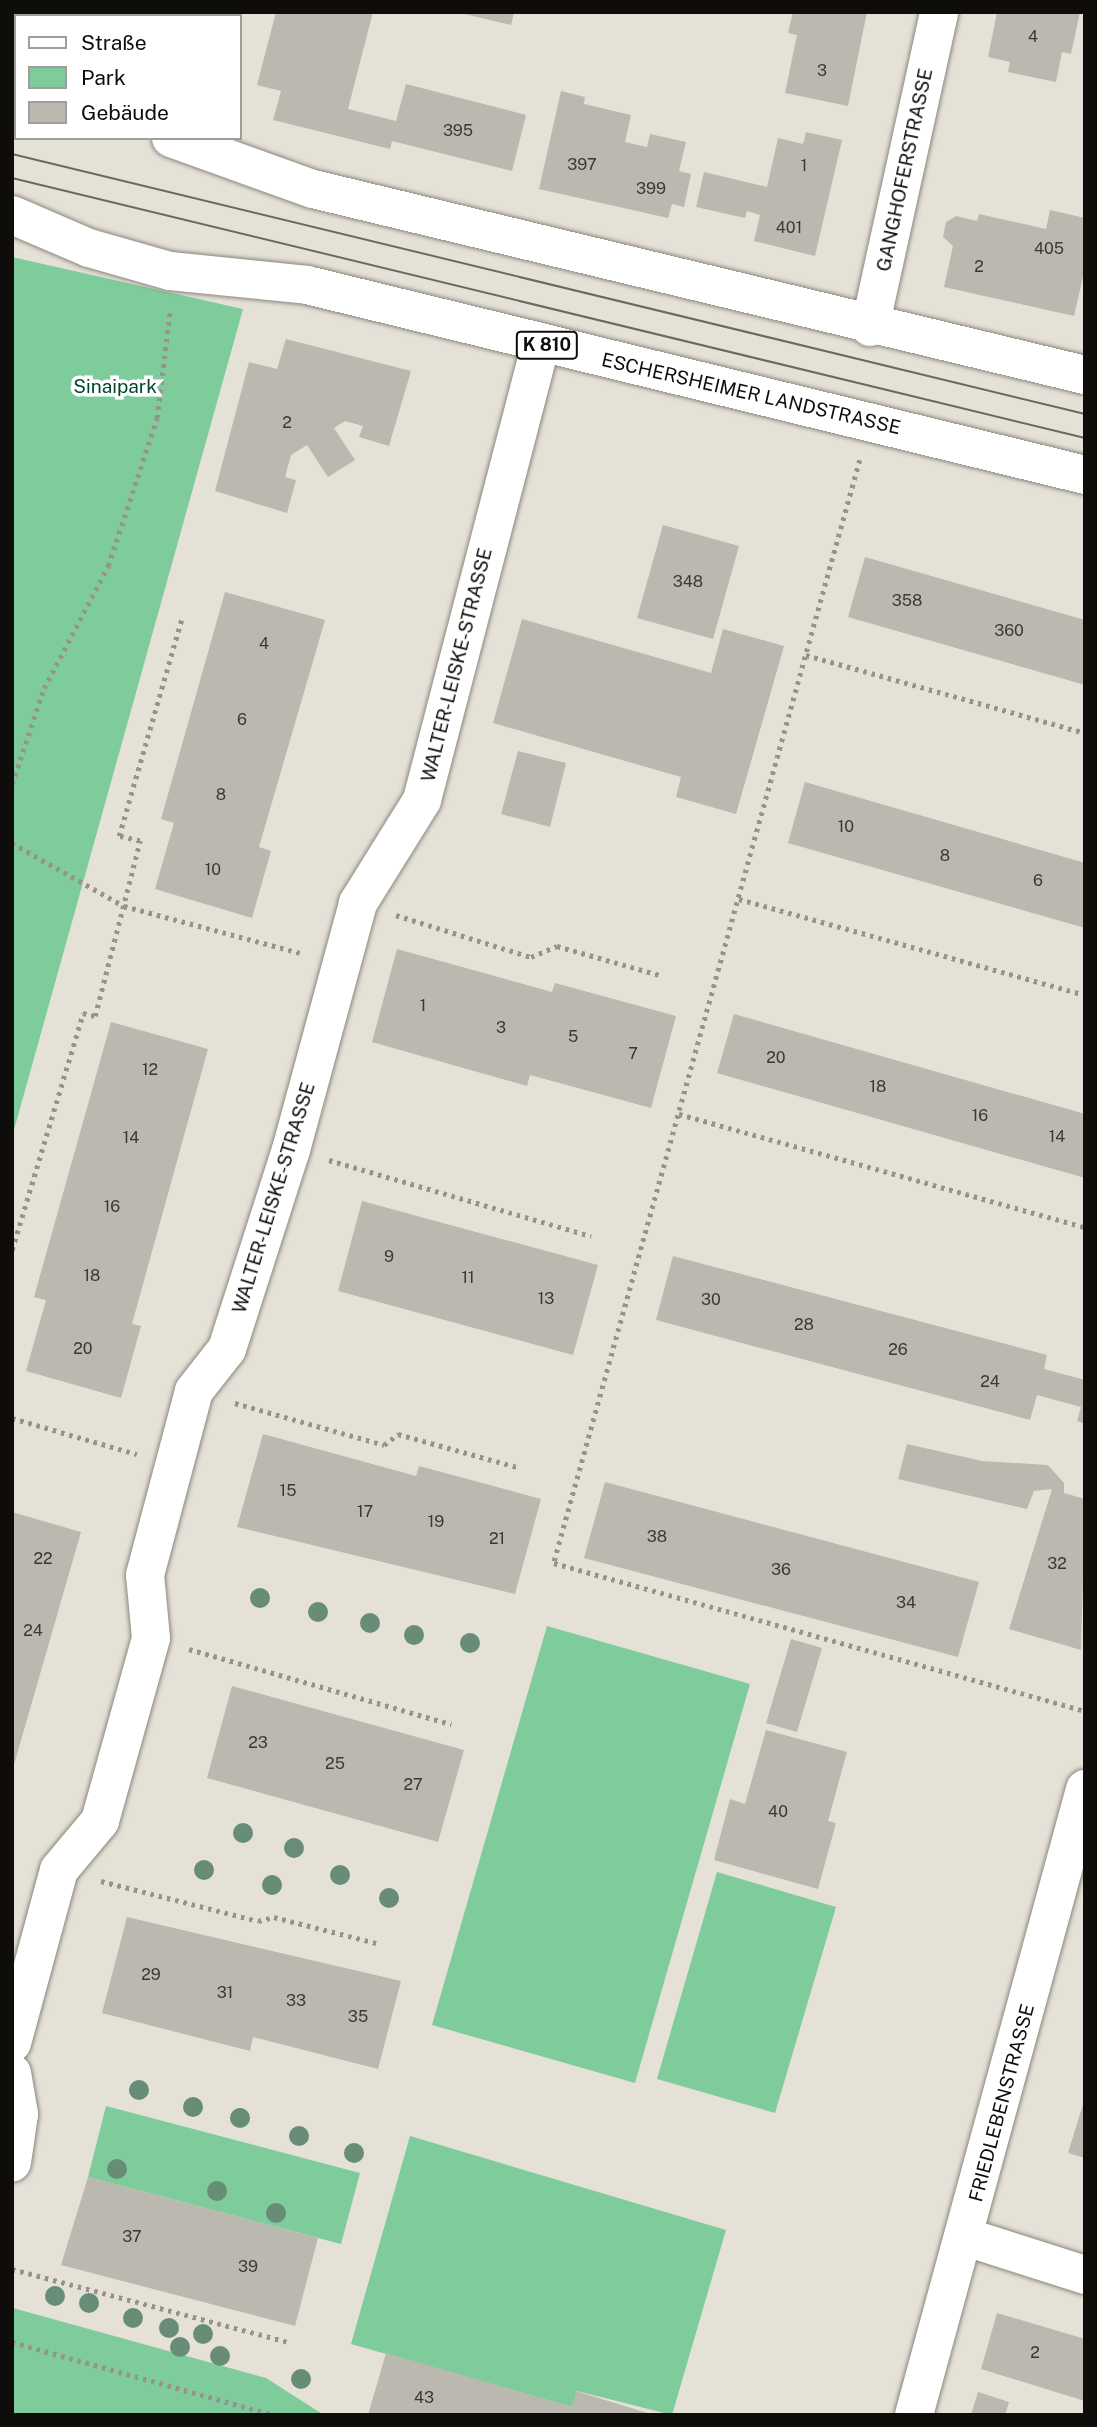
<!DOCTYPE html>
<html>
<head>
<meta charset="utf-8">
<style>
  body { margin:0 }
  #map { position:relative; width:1097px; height:2427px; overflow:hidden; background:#e5e1d7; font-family:"Public Sans",sans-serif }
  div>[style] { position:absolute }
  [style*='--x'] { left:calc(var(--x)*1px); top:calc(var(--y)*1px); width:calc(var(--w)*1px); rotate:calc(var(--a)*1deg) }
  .green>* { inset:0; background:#7ecc9c }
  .building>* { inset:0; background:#bbb8af }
  .path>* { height:4.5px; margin-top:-2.25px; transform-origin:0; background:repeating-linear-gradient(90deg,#96938c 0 3.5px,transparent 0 8.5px) }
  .roads { filter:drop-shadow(0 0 2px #8a877e) drop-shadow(0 0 2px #8a877e) }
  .street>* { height:38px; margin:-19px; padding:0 19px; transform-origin:19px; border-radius:19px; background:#fff }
  .primary>* { height:38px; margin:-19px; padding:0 19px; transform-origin:19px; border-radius:19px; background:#fff }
  .tram>* { height:2px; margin:-1px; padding:0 1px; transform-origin:1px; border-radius:1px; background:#6a6862 }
  .trees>* { width:20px; height:20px; margin:-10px; border-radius:50%; background:#678d77 }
  span { translate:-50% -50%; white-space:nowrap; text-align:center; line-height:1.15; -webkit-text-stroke:7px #fff; paint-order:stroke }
  .number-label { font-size:16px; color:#393833 }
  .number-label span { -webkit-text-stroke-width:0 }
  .shield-label span { padding:2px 5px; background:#fff; border:2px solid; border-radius:5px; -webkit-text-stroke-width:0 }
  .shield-label { font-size:18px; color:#0e0d0a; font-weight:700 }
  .street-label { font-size:19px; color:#0e0d0a }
  .park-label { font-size:19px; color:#004828 }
  .frame { position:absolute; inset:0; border:14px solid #0e0d0a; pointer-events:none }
  .legend { position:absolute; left:14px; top:14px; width:228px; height:126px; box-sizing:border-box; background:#fff; border:2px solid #9f9e9d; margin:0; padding:9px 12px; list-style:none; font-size:21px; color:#0e0d0a }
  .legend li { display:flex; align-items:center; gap:14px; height:35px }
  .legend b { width:35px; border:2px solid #9f9e9d }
</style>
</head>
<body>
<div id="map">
  <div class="green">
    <i style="clip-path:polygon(12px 257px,243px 309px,12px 1137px)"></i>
    <i style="clip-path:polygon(547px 1626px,750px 1684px,635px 2083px,432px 2025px)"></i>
    <i style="clip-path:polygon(717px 1872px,836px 1907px,775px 2113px,657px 2079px)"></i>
    <i style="clip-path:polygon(106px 2106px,360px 2173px,341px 2244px,88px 2177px)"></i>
    <i style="clip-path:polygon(410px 2136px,726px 2230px,672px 2415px,577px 2391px,572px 2407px,351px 2344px)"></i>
    <i style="clip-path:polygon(13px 2308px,266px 2378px,324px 2415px,12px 2414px)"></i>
  </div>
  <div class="building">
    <i style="clip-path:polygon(12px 12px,93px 12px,16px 16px,16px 67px)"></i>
    <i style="clip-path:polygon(111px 12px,152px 12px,110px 16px)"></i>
    <i style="clip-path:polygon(276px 12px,373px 12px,348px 109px,396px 121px,406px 84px,526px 115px,512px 171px,392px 141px,390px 149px,273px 120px,281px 91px,257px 85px)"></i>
    <i style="clip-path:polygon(456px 12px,514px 12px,511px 25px)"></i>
    <i style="clip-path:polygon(793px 12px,867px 12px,848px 106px,785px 93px,797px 35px,788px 33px)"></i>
    <i style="clip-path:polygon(997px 12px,1080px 12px,1071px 54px,1062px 52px,1056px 82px,1008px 72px,1010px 62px,988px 57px)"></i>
    <i style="clip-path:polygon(561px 91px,585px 97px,584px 104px,631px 115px,625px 142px,647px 147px,650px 134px,686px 142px,679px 171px,691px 174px,684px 207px,672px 204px,668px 218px,539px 189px)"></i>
    <i style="clip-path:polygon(806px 132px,842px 140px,815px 256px,754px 241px,760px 215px,747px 211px,745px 218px,696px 207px,704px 172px,767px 187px,778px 138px,803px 144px)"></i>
    <i style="clip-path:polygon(1050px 210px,1085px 218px,1085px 268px,1074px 316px,944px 287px,953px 246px,943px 237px,946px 222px,956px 216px,977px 221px,979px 214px,1046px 229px)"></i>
    <i style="clip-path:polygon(286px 339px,411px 371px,389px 446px,359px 437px,363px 426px,345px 421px,334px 428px,355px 460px,328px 477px,307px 445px,291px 455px,285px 477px,296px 480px,287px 513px,215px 491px,249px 362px,277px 369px)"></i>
    <i style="clip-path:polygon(663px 525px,739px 546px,713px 639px,637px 618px)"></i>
    <i style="clip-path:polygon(865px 557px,1085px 620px,1085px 685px,848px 617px)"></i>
    <i style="clip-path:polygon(225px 592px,325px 620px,259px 847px,271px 851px,252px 918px,155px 889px,174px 823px,161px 819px)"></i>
    <i style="clip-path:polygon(522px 619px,711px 673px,723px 629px,784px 646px,736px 814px,676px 797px,681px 777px,493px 723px)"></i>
    <i style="clip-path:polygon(518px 751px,566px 763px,550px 827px,501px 814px)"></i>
    <i style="clip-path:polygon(805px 782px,1085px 863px,1085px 928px,788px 843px)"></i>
    <i style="clip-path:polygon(397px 949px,552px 992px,555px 983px,676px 1016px,651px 1108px,530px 1075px,527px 1086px,372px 1042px)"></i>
    <i style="clip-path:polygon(734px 1014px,1085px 1114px,1085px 1178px,717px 1073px)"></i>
    <i style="clip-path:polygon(111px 1022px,208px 1049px,132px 1324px,141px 1326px,121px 1398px,26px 1371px,46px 1300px,34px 1297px)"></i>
    <i style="clip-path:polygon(362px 1201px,598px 1265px,573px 1355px,338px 1291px)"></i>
    <i style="clip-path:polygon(673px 1256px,1047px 1355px,1044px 1369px,1085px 1380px,1085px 1424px,1077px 1421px,1081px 1407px,1037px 1395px,1030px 1420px,656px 1320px)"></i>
    <i style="clip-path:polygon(263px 1434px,416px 1476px,419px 1466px,541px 1499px,515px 1594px,237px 1527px)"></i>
    <i style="clip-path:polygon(907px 1444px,982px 1461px,1048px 1465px,1064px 1483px,1064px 1493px,1085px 1499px,1081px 1650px,1009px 1629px,1052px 1489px,1034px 1491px,1027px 1509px,898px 1479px)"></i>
    <i style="clip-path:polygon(605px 1482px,979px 1582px,958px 1657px,584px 1558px)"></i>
    <i style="clip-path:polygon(12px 1512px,81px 1532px,13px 1768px,12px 1768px)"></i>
    <i style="clip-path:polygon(791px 1639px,822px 1648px,797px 1732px,766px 1723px)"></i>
    <i style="clip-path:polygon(232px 1686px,464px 1750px,438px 1842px,207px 1778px)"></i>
    <i style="clip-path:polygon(766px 1730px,847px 1752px,828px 1821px,836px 1823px,818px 1889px,714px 1860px,730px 1799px,745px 1804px)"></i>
    <i style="clip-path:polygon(127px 1917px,401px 1981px,378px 2069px,253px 2037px,250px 2051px,102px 2013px)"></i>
    <i style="clip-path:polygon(1084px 2101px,1085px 2101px,1085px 2158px,1068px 2153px)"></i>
    <i style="clip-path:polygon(88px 2177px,318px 2238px,295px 2326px,61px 2265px)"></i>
    <i style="clip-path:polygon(997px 2313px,1085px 2339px,1085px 2401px,981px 2369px)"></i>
    <i style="clip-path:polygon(386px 2353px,572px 2407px,576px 2391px,654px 2415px,368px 2415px)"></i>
    <i style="clip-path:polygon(978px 2392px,1009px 2402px,1005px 2415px,971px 2415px)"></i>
  </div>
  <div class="path">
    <i style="--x:214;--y:16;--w:4;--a:-76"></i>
    <i style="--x:860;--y:460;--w:1145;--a:105.51"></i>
    <i style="--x:554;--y:1563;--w:551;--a:15.57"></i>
    <i style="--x:806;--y:655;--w:290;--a:15.6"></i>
    <i style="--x:12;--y:784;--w:101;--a:-71.6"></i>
    <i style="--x:44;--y:688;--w:138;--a:-62.3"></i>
    <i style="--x:108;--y:566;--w:156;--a:-71.7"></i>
    <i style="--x:157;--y:418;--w:108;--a:-83.1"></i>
    <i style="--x:12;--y:843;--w:129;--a:29.4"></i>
    <i style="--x:124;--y:906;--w:186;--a:14.9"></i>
    <i style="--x:739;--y:899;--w:359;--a:15.5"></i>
    <i style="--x:396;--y:915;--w:141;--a:17.3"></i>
    <i style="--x:531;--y:957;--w:28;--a:-23"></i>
    <i style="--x:557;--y:946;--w:110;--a:15.8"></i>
    <i style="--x:679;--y:1114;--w:421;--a:15.6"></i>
    <i style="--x:329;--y:1160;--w:273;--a:16.2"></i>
    <i style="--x:12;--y:1250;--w:247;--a:-73.3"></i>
    <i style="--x:83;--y:1013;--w:12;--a:14"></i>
    <i style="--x:95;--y:1016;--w:181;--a:-75.6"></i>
    <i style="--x:140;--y:841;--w:22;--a:-167"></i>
    <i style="--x:119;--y:836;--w:227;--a:-73.9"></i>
    <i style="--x:235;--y:1403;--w:155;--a:15.7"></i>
    <i style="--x:384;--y:1445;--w:18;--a:-38"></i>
    <i style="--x:398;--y:1434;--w:123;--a:15.5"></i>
    <i style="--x:12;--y:1418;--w:130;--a:16.1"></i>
    <i style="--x:189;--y:1649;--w:273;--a:16"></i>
    <i style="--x:101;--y:1881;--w:162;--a:14.3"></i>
    <i style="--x:258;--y:1921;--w:16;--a:-14"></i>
    <i style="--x:274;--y:1917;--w:109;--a:14.3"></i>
    <i style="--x:12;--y:2269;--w:285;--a:14.8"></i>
    <i style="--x:12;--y:2342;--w:271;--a:15.6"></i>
  </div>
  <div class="roads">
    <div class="street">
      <i style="--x:870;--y:327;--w:322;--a:-77.6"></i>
      <i style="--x:12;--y:2043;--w:179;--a:-74.8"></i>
      <i style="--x:59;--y:1870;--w:64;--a:-50.1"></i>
      <i style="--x:100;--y:1821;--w:190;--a:-74.4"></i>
      <i style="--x:151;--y:1638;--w:63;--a:-95.4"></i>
      <i style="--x:145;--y:1575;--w:190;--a:-75.1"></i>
      <i style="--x:194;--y:1391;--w:53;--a:-51.8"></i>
      <i style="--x:227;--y:1349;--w:209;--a:-72.2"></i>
      <i style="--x:291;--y:1150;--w:256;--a:-74.8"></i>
      <i style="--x:358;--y:903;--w:121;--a:-58.1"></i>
      <i style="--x:422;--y:800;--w:471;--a:-75.4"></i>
      <i style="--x:12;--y:2073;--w:42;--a:80.3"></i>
      <i style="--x:19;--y:2114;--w:49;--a:98.3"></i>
      <i style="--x:966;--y:2237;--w:125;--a:17.7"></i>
      <i style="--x:914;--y:2415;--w:649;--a:-74.72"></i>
    </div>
    <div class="primary">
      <i style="--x:12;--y:115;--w:4;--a:0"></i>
      <i style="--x:171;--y:138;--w:151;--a:19.8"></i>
      <i style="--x:313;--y:189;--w:794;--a:13.55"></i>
      <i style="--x:12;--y:215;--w:84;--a:23.2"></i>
      <i style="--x:89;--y:248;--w:84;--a:15.9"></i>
      <i style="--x:170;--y:271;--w:138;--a:5.8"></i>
      <i style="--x:307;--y:285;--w:801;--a:13.72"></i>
    </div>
  </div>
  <div class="tram">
    <i style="--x:12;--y:154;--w:1104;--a:13.62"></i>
    <i style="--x:12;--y:178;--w:1104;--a:13.62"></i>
  </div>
  <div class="trees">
    <i style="left:260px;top:1598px"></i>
    <i style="left:318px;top:1612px"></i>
    <i style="left:370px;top:1623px"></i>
    <i style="left:414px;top:1635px"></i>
    <i style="left:470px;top:1643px"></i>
    <i style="left:243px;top:1833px"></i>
    <i style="left:294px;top:1848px"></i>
    <i style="left:204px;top:1870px"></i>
    <i style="left:340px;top:1875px"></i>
    <i style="left:272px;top:1885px"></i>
    <i style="left:389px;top:1898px"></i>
    <i style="left:139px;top:2090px"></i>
    <i style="left:193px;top:2107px"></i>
    <i style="left:240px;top:2118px"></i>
    <i style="left:299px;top:2136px"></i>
    <i style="left:354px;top:2153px"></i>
    <i style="left:117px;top:2169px"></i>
    <i style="left:217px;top:2191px"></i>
    <i style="left:276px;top:2213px"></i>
    <i style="left:55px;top:2296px"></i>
    <i style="left:89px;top:2303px"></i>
    <i style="left:133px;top:2318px"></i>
    <i style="left:169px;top:2328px"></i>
    <i style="left:203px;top:2334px"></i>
    <i style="left:180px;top:2347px"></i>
    <i style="left:220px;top:2356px"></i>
    <i style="left:301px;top:2379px"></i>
  </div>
  <div class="number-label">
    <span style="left:1033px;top:37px">4</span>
    <span style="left:822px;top:71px">3</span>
    <span style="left:458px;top:131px">395</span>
    <span style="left:582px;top:165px">397</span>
    <span style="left:804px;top:166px">1</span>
    <span style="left:651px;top:189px">399</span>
    <span style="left:789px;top:228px">401</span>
    <span style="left:1049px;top:249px">405</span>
    <span style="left:979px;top:267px">2</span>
    <span style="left:287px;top:423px">2</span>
    <span style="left:688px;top:582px">348</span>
    <span style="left:907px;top:601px">358</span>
    <span style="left:1009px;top:631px">360</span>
    <span style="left:264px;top:644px">4</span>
    <span style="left:242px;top:720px">6</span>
    <span style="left:221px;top:795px">8</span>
    <span style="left:846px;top:827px">10</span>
    <span style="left:945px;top:856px">8</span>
    <span style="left:213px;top:870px">10</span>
    <span style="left:1038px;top:881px">6</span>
    <span style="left:423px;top:1006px">1</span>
    <span style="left:501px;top:1028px">3</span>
    <span style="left:573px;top:1037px">5</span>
    <span style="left:633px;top:1054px">7</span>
    <span style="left:776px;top:1058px">20</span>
    <span style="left:150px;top:1070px">12</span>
    <span style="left:878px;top:1087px">18</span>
    <span style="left:980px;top:1116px">16</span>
    <span style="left:1057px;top:1137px">14</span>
    <span style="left:131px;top:1138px">14</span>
    <span style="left:112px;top:1207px">16</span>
    <span style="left:389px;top:1257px">9</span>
    <span style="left:92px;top:1276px">18</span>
    <span style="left:468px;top:1278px">11</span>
    <span style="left:546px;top:1299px">13</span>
    <span style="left:711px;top:1300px">30</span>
    <span style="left:804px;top:1325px">28</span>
    <span style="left:83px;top:1349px">20</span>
    <span style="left:898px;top:1350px">26</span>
    <span style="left:990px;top:1382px">24</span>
    <span style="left:288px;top:1491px">15</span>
    <span style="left:365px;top:1512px">17</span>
    <span style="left:436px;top:1522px">19</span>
    <span style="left:657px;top:1537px">38</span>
    <span style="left:497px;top:1539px">21</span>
    <span style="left:43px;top:1559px">22</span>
    <span style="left:1057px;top:1564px">32</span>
    <span style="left:781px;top:1570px">36</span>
    <span style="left:906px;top:1603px">34</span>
    <span style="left:33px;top:1631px">24</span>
    <span style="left:258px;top:1743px">23</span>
    <span style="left:335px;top:1764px">25</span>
    <span style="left:413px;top:1785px">27</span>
    <span style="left:778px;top:1812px">40</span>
    <span style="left:151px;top:1975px">29</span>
    <span style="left:225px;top:1993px">31</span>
    <span style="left:296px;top:2001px">33</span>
    <span style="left:358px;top:2017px">35</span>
    <span style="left:132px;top:2237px">37</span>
    <span style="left:248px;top:2267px">39</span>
    <span style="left:1035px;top:2353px">2</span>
    <span style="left:424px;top:2398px">43</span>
  </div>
  <div class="shield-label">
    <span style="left:547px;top:345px">K 810</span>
  </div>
  <div class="street-label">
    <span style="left:905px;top:170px;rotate:-78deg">GANGHOFERSTRASSE</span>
    <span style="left:751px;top:394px;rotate:13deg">ESCHERSHEIMER LANDSTRASSE</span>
    <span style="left:457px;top:665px;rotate:-76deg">WALTER-LEISKE-STRASSE</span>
    <span style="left:274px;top:1198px;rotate:-73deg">WALTER-LEISKE-STRASSE</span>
    <span style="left:1002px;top:2103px;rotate:-75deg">FRIEDLEBENSTRASSE</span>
  </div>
  <div class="park-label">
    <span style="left:115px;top:387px">Sinaipark</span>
  </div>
  <div class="frame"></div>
  <ul class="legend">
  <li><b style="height:9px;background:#fff"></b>Straße</li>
  <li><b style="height:19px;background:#7ecc9c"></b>Park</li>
  <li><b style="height:19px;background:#bbb8af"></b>Gebäude</li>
  </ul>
</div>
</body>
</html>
